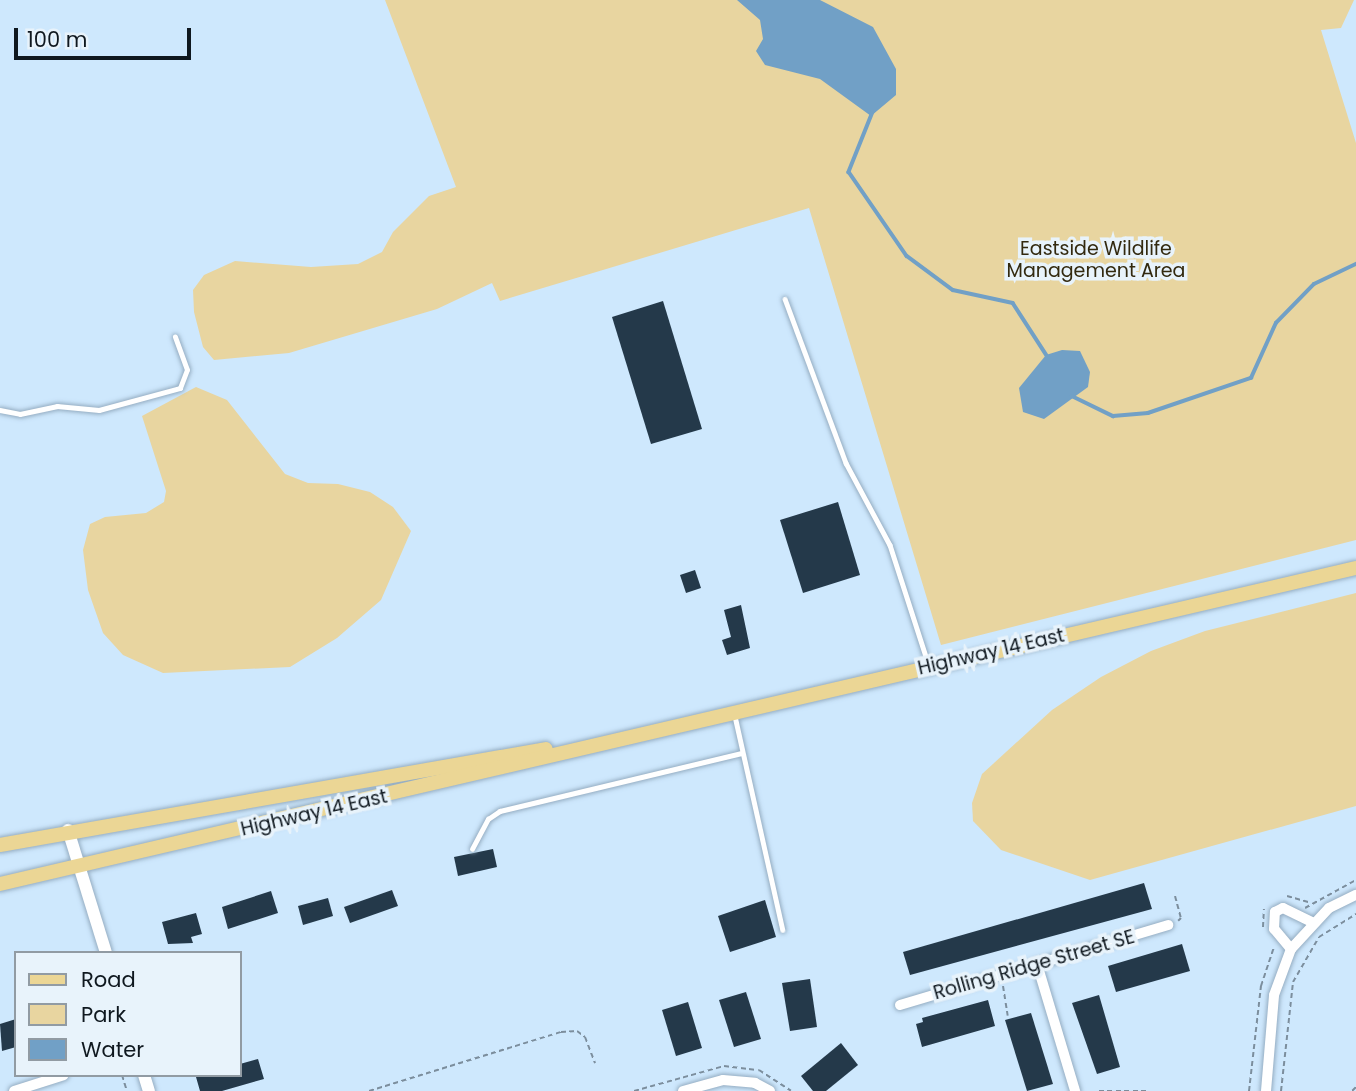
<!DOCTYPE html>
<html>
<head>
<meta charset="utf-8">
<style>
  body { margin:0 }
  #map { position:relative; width:1356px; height:1091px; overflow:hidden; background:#cee8fd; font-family:Poppins,sans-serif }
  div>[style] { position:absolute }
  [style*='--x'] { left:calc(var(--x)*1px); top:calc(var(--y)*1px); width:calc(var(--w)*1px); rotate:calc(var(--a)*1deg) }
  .green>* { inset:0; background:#e8d5a0 }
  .water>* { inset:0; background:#71a0c6 }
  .stream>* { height:3.5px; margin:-1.75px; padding:0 1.75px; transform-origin:1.75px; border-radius:1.75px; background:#71a0c6 }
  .building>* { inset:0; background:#24394a }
  .path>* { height:2px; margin-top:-1px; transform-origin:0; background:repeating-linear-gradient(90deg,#7c8e9d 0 5px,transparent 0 8.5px) }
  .roads { filter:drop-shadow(0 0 2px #95adc2) drop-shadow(0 0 2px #95adc2) }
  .lane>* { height:4.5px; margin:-2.25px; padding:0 2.25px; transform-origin:2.25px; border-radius:2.25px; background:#fff }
  .street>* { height:10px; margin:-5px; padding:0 5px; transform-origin:5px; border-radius:5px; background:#fff }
  .secondary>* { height:12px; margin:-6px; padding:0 6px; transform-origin:6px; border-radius:6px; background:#fff }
  .primary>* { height:14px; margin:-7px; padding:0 7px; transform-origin:7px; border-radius:7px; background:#ebd695 }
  span { translate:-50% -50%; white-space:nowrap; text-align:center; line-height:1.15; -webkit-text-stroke:7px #e8f3fb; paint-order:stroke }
  .park-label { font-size:19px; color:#32290f }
  .street-label { font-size:19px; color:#0f181f }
  .legend { position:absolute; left:14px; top:951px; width:228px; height:126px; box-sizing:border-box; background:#e8f3fb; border:2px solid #919ba3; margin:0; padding:9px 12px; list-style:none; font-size:21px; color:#0f181f }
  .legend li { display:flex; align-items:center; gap:14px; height:35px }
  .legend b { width:35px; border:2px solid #919ba3 }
  .scale { position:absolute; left:14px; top:28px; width:177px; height:32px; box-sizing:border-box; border:4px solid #0f181f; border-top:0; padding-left:9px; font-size:21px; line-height:24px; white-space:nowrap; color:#0f181f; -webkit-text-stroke:5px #e8f3fb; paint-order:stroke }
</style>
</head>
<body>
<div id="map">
  <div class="green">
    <i style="clip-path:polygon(385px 0,1354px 0,1341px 28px,1321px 30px,1356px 143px,1356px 540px,941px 645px,809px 208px,500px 301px,492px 283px,437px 309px,289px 353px,214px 360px,203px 347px,194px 312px,193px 290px,204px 275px,235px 261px,311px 267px,358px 264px,382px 252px,393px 232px,429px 196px,456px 187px)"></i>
    <i style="clip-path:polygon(196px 387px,227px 400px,285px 474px,308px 483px,338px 484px,370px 492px,393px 507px,411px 531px,381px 600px,337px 638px,290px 667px,163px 673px,123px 655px,103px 633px,88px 590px,83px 550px,90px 524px,105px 517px,146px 513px,164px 502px,166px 491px,142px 416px)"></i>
    <i style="clip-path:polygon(1356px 593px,1356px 806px,1090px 880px,1001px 850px,973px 821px,972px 803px,982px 774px,1052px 710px,1101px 677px,1151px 651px,1205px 631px)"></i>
  </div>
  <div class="water">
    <i style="clip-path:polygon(737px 0,820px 0,873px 27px,896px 69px,896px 95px,871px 116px,820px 79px,765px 65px,756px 51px,763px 39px,760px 20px)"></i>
    <i style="clip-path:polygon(1062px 350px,1080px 351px,1090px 372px,1088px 387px,1044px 419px,1023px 412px,1019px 388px,1046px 355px)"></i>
  </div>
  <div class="stream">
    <i style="--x:873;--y:112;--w:65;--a:111.8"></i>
    <i style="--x:849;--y:172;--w:102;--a:55.4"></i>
    <i style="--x:907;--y:256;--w:57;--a:36.5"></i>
    <i style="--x:953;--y:290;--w:61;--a:12.2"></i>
    <i style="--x:1013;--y:303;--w:64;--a:57.1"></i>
    <i style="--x:1072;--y:396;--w:46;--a:26"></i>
    <i style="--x:1113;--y:416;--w:35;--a:-5"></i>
    <i style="--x:1148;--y:413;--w:109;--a:-18.8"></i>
    <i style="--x:1251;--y:378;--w:60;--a:-65.6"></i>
    <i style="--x:1276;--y:323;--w:54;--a:-45.7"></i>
    <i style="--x:1314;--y:284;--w:47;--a:-25.5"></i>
  </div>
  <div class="building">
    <i style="clip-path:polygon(663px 301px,702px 429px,651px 444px,612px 317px)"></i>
    <i style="clip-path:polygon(838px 502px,860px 575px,803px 593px,780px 520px)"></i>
    <i style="clip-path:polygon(695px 570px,701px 588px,686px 593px,680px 575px)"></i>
    <i style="clip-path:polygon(741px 605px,750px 648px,727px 655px,722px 640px,731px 637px,724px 610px)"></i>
    <i style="clip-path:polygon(493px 849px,497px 867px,458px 876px,454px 857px)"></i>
    <i style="clip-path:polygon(1144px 883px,1152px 909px,910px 975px,903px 952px)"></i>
    <i style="clip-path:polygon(392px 890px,398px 906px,350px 923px,344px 907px)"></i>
    <i style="clip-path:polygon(271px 891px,278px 913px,228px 929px,222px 907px)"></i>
    <i style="clip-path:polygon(328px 898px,333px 916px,303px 925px,298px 906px)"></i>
    <i style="clip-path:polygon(765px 900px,776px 937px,730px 952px,718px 916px)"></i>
    <i style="clip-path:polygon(196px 913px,202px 934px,191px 937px,193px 943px,168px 944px,162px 922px)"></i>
    <i style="clip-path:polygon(1182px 944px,1190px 971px,1116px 992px,1108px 966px)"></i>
    <i style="clip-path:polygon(810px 979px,817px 1027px,790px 1031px,782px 983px)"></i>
    <i style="clip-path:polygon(746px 992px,761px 1039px,734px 1047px,719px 1000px)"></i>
    <i style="clip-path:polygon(1099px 995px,1120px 1067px,1097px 1074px,1072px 1003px)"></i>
    <i style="clip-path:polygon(988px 1000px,995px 1026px,922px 1047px,916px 1024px,923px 1022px,922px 1018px)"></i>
    <i style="clip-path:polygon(688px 1002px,702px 1048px,676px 1056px,662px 1010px)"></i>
    <i style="clip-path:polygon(1031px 1013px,1053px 1084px,1027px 1091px,1005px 1020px)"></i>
    <i style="clip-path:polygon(16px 1019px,16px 1047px,2px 1051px,0 1024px)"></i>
    <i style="clip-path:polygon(841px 1043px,858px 1065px,826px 1091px,813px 1091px,801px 1076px)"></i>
    <i style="clip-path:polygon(258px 1059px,264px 1079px,222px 1091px,200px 1091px,196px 1077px,240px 1075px,240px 1064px)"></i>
  </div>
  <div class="path">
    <i style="--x:1175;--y:896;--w:23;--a:75"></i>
    <i style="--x:1181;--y:918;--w:4;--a:135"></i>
    <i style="--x:1287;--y:896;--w:22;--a:16"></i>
    <i style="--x:1305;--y:908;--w:58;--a:-28.8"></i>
    <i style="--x:1263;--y:927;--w:18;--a:-87"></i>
    <i style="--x:1003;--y:986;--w:30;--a:81"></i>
    <i style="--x:122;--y:1075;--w:17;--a:73"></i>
    <i style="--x:369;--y:1091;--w:201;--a:-17.1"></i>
    <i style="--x:561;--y:1032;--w:16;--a:-4"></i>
    <i style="--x:577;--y:1031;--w:10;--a:37"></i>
    <i style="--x:585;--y:1037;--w:28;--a:69"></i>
    <i style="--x:634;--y:1091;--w:93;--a:-15.5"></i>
    <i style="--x:724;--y:1066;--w:35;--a:7"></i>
    <i style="--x:759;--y:1070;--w:38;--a:33"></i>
    <i style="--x:1099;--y:1091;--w:51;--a:0"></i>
    <i style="--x:1249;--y:1091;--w:106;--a:-83.5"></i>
    <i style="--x:1261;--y:986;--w:41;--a:-71.6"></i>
    <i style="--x:1281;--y:1091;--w:110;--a:-83.7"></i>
    <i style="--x:1293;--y:982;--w:52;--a:-60"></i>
    <i style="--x:1319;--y:937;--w:44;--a:-31.9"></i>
    <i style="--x:1352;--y:1091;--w:6;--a:-45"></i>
  </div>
  <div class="roads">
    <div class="lane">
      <i style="--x:785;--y:299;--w:175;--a:69.6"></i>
      <i style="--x:846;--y:463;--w:93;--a:61.8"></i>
      <i style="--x:890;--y:545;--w:127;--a:72.1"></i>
      <i style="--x:0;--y:410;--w:20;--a:11"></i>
      <i style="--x:20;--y:414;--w:38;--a:-12"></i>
      <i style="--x:57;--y:406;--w:42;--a:5.4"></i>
      <i style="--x:99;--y:410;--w:84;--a:-15.2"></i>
      <i style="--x:180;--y:388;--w:19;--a:-69"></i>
      <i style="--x:187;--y:370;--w:35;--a:-110"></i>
      <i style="--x:735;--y:716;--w:219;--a:77.4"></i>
      <i style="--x:472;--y:849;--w:34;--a:-62"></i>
      <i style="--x:488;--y:819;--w:14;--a:-34"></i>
      <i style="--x:500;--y:811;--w:248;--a:-13.5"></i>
    </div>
    <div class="street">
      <i style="--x:1291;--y:949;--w:26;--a:-130"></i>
      <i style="--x:1274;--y:929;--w:17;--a:-87"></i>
      <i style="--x:1275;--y:912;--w:9;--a:-27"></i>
      <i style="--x:1283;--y:908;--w:32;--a:26"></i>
      <i style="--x:1037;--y:964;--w:133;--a:73.3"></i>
      <i style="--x:900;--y:1005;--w:280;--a:-16.6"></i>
      <i style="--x:14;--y:1091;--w:52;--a:-17.7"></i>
      <i style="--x:683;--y:1091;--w:41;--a:-15.4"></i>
      <i style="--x:723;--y:1080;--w:32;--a:5"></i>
      <i style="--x:755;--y:1083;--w:17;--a:28"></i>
      <i style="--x:1266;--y:1091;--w:96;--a:-85.2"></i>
      <i style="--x:1274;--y:995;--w:49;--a:-69.7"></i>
      <i style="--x:1291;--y:949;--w:56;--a:-47.2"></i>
      <i style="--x:1329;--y:908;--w:30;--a:-26"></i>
    </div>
    <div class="secondary">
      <i style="--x:68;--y:830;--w:129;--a:72.8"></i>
      <i style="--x:144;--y:1075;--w:17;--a:73"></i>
    </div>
    <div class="primary">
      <i style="--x:0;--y:845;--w:554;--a:-9.97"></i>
      <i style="--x:0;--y:884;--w:1392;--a:-13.12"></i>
    </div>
  </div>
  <div class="park-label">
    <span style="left:1096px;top:260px">Eastside Wildlife<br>Management Area</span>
  </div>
  <div class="street-label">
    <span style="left:991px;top:652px;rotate:-13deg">Highway 14 East</span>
    <span style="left:314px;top:813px;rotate:-13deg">Highway 14 East</span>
    <span style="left:1034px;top:965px;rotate:-16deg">Rolling Ridge Street SE</span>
  </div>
  <ul class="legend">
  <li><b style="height:9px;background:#ebd695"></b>Road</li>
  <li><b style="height:19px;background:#e8d5a0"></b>Park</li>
  <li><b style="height:19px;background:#71a0c6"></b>Water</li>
  </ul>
  <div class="scale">100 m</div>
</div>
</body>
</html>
